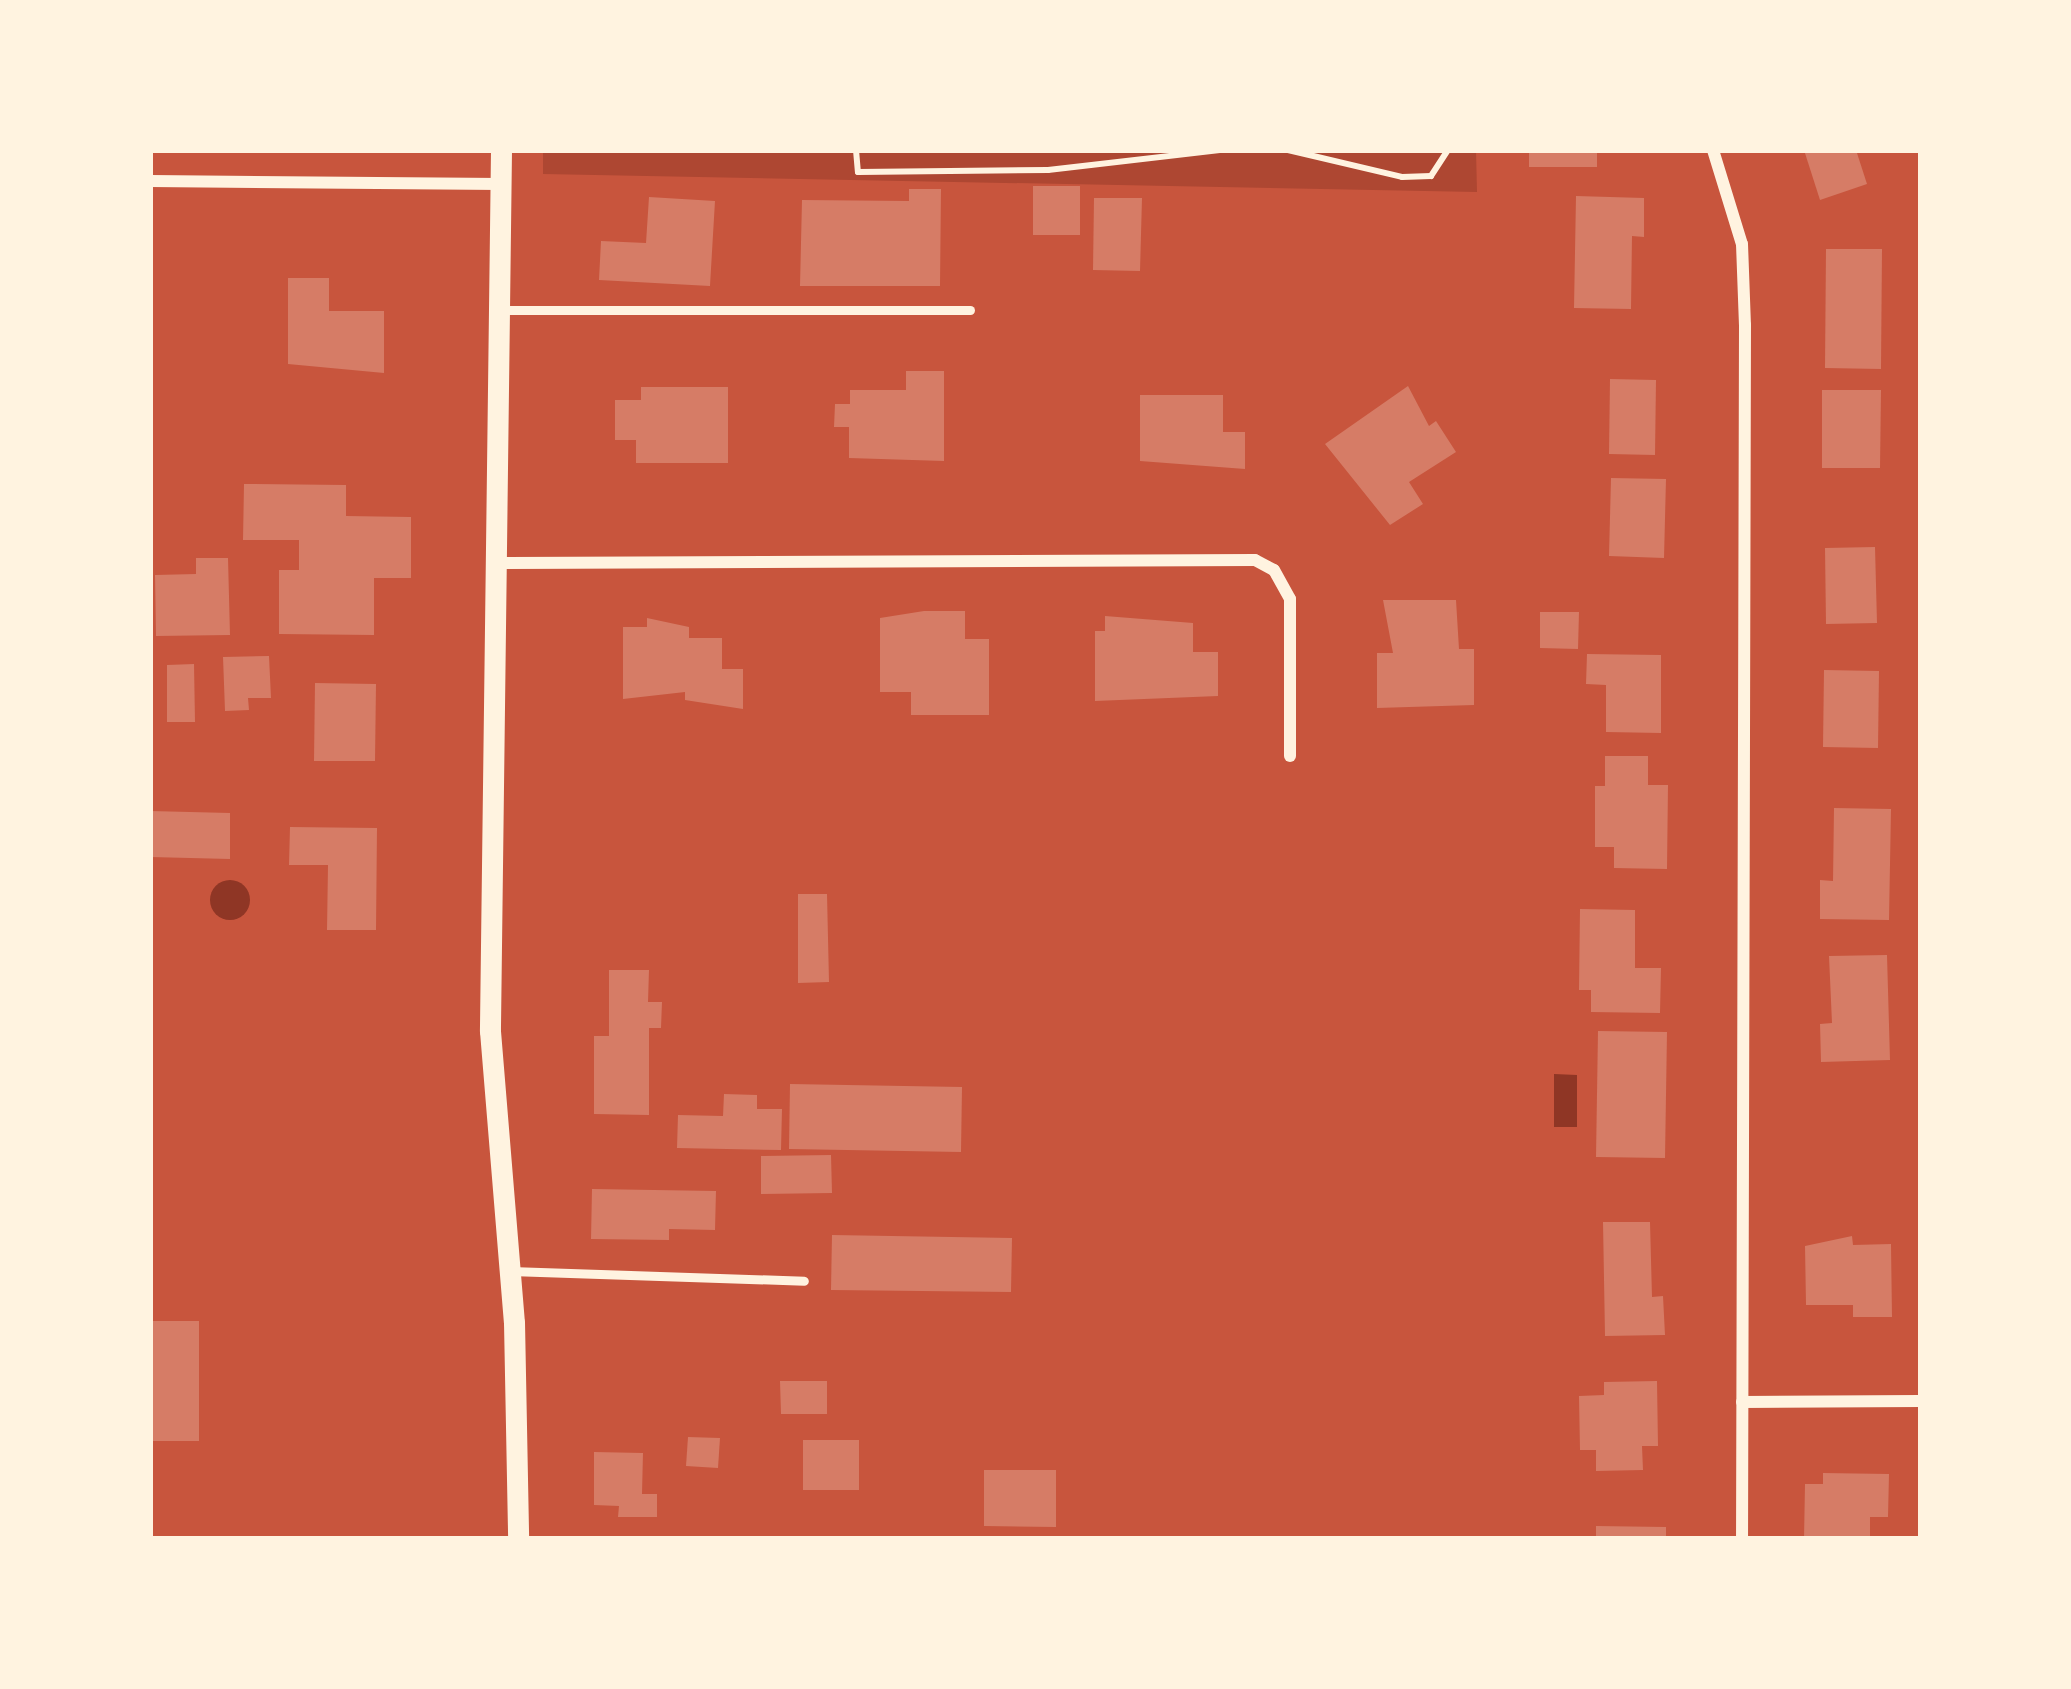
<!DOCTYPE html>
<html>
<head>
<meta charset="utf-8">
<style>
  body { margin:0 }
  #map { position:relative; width:2071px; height:1689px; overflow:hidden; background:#c8553d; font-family:"Titillium Web",sans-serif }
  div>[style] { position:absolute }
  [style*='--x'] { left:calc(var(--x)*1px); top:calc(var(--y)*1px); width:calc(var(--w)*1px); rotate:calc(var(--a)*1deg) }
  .green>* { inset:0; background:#ae4732 }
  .water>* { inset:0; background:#8f3625 }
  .round { border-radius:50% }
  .building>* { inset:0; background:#d67c66 }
  .path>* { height:6px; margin:-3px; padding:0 3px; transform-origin:3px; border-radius:3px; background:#fff3e0 }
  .service>* { height:9px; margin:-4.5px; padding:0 4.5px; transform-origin:4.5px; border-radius:4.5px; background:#fff3e0 }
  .minor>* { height:12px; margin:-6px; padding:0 6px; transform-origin:6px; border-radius:6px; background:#fff3e0 }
  .tertiary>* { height:21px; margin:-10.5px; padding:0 10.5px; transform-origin:10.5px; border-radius:10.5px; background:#fff3e0 }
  span { translate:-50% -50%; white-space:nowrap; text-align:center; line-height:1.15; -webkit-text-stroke:10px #fff3e0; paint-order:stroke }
  .frame { position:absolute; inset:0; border:153px solid #fff3e0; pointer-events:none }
</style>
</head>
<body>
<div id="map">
  <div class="green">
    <i style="clip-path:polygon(543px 150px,1476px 150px,1477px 192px,543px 174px)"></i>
  </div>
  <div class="water">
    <i class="round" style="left:210px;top:880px;width:40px;height:40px"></i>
    <i style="clip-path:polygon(1554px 1074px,1577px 1075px,1577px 1127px,1554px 1127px)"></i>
  </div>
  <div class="building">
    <i style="clip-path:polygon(1529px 150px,1597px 150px,1597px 167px,1529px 167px)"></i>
    <i style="clip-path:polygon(1804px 150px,1856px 150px,1867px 184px,1820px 200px)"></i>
    <i style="clip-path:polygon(1033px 186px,1080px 186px,1080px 235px,1033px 235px)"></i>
    <i style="clip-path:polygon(909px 189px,941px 189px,940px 286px,800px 286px,802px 200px,909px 201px)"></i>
    <i style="clip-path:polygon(1576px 196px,1644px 198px,1644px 237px,1632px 236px,1631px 309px,1574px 308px)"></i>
    <i style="clip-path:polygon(649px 197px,715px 201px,710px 286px,599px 280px,601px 241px,646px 243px)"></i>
    <i style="clip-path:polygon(1094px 198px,1142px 198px,1140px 271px,1093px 270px)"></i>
    <i style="clip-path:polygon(1826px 249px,1882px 249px,1881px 369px,1825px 368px)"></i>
    <i style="clip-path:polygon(288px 278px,329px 278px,329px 311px,384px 311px,384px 373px,288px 364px)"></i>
    <i style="clip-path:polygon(906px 371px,944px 371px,944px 461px,849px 458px,849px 427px,834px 427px,835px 404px,850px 404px,850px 390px,906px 390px)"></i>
    <i style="clip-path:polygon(1610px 379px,1656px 380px,1655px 455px,1609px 454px)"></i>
    <i style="clip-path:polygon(1408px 386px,1429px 426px,1436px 421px,1456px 452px,1409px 482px,1423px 504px,1390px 525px,1325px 444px)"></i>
    <i style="clip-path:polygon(641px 387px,728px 387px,728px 463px,636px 463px,636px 440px,615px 440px,615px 400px,641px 400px)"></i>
    <i style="clip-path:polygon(1822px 390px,1881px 390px,1880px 468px,1822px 468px)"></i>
    <i style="clip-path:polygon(1140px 395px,1223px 395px,1223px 432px,1245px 432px,1245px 469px,1140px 461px)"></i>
    <i style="clip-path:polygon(1611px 478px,1666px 479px,1664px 558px,1609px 556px)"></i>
    <i style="clip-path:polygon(244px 484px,346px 485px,346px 516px,411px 517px,411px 578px,374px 578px,374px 635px,279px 634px,279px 570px,299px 570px,299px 540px,243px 540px)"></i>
    <i style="clip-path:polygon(1875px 547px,1877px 623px,1826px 624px,1825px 548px)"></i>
    <i style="clip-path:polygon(196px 558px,228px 558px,230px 635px,156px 636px,155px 575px,196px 574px)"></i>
    <i style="clip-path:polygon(1383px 600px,1456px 600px,1459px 649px,1474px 649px,1474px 705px,1377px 708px,1377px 653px,1393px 653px)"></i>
    <i style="clip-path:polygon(924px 611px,965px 611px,965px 639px,989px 639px,989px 715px,911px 715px,911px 692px,880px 692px,880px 618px)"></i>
    <i style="clip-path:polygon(1540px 612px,1579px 612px,1578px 649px,1540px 648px)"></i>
    <i style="clip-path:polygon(1105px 616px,1193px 623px,1193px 652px,1218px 652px,1218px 696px,1095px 701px,1095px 631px,1105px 631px)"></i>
    <i style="clip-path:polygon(647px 618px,689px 627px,689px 638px,722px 638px,722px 669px,743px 669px,743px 709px,685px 700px,685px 692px,623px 699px,623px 627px,647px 627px)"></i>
    <i style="clip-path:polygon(1587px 654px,1661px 655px,1661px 733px,1606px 732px,1606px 685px,1586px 684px)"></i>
    <i style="clip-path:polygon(269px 656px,271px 698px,248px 698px,249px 710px,225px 711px,223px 657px)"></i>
    <i style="clip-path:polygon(194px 664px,195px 722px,167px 722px,167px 665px)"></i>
    <i style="clip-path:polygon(1824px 670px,1879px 671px,1878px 748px,1823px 747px)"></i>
    <i style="clip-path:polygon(315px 683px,376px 684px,375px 761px,314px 761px)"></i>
    <i style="clip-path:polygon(1605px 756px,1648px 756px,1648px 785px,1668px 785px,1667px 869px,1614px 868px,1614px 847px,1595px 847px,1595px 786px,1605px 786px)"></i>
    <i style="clip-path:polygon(1834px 808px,1891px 809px,1889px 920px,1820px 919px,1820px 880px,1833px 881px)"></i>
    <i style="clip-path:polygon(150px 811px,230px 813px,230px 859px,150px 857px)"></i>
    <i style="clip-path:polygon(290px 827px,377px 828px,376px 930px,327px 930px,328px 865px,289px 865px)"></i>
    <i style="clip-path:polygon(798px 894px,827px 894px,829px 982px,798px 983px)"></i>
    <i style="clip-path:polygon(1580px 909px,1635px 910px,1635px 968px,1661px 968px,1660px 1013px,1591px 1012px,1591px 990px,1579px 990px)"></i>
    <i style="clip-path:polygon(1887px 955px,1890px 1060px,1821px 1062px,1820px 1024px,1832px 1023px,1829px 956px)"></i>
    <i style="clip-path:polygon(609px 970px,649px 970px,648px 1002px,662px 1002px,661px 1028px,649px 1028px,649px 1115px,594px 1114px,594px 1036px,609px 1036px)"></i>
    <i style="clip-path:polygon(1598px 1031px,1667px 1032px,1665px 1158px,1596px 1157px)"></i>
    <i style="clip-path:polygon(790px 1084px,962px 1087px,961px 1152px,789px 1149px)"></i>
    <i style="clip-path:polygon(724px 1094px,757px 1095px,757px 1109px,782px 1109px,781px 1150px,677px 1148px,678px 1115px,723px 1116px)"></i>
    <i style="clip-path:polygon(831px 1155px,832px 1193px,761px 1194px,761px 1156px)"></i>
    <i style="clip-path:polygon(592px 1189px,716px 1191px,715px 1230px,669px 1229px,669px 1240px,591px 1239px)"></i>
    <i style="clip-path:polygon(1603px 1222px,1650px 1222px,1652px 1297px,1663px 1296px,1665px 1335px,1605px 1336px)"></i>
    <i style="clip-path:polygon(832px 1235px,1012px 1238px,1011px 1292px,831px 1290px)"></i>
    <i style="clip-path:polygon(1852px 1236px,1853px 1245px,1891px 1244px,1892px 1317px,1853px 1317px,1853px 1305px,1806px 1305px,1805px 1246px)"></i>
    <i style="clip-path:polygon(150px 1321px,199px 1321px,199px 1441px,150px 1441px)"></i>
    <i style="clip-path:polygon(780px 1381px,827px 1381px,827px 1414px,781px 1414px)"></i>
    <i style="clip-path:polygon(1657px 1381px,1658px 1446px,1642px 1446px,1643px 1470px,1596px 1471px,1596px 1450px,1580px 1450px,1579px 1396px,1604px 1395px,1604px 1382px)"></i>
    <i style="clip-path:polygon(688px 1437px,720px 1438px,718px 1468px,686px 1466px)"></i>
    <i style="clip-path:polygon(803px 1440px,859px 1440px,859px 1490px,803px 1490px)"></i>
    <i style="clip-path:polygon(594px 1452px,643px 1453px,642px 1494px,657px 1494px,657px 1517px,618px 1517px,619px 1506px,594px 1505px)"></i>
    <i style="clip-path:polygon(984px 1470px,1056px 1470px,1056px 1527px,984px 1526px)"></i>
    <i style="clip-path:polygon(1823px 1473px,1889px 1474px,1888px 1517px,1870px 1517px,1870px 1539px,1804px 1539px,1805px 1484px,1823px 1484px)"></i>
    <i style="clip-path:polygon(1596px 1526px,1666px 1527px,1666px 1539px,1596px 1539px)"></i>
  </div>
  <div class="path">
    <i style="--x:856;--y:150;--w:22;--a:85"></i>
    <i style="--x:858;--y:172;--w:190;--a:-0.6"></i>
    <i style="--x:1048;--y:170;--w:175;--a:-6.6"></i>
    <i style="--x:1288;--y:150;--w:117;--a:13.3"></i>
    <i style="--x:1402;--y:177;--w:29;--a:-2"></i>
    <i style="--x:1431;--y:176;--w:31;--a:-57"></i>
  </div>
  <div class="service">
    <i style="--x:502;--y:310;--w:468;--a:0"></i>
    <i style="--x:510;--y:1271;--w:294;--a:1.9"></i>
  </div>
  <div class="minor">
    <i style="--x:1713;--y:150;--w:98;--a:72.9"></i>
    <i style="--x:1742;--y:244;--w:81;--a:87.9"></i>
    <i style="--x:1745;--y:325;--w:1214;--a:90.14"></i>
    <i style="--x:150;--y:181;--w:351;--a:0.5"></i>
    <i style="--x:492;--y:563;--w:763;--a:-0.23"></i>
    <i style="--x:1255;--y:560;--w:21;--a:28"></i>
    <i style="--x:1274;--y:570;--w:33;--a:61"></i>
    <i style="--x:1290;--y:599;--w:157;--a:90"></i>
    <i style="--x:1742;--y:1402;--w:179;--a:-0.3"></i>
  </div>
  <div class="tertiary">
    <i style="--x:501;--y:150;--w:881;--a:90.72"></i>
    <i style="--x:490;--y:1031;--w:292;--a:85.3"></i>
    <i style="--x:514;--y:1322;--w:217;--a:88.9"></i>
  </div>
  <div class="frame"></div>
</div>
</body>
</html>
